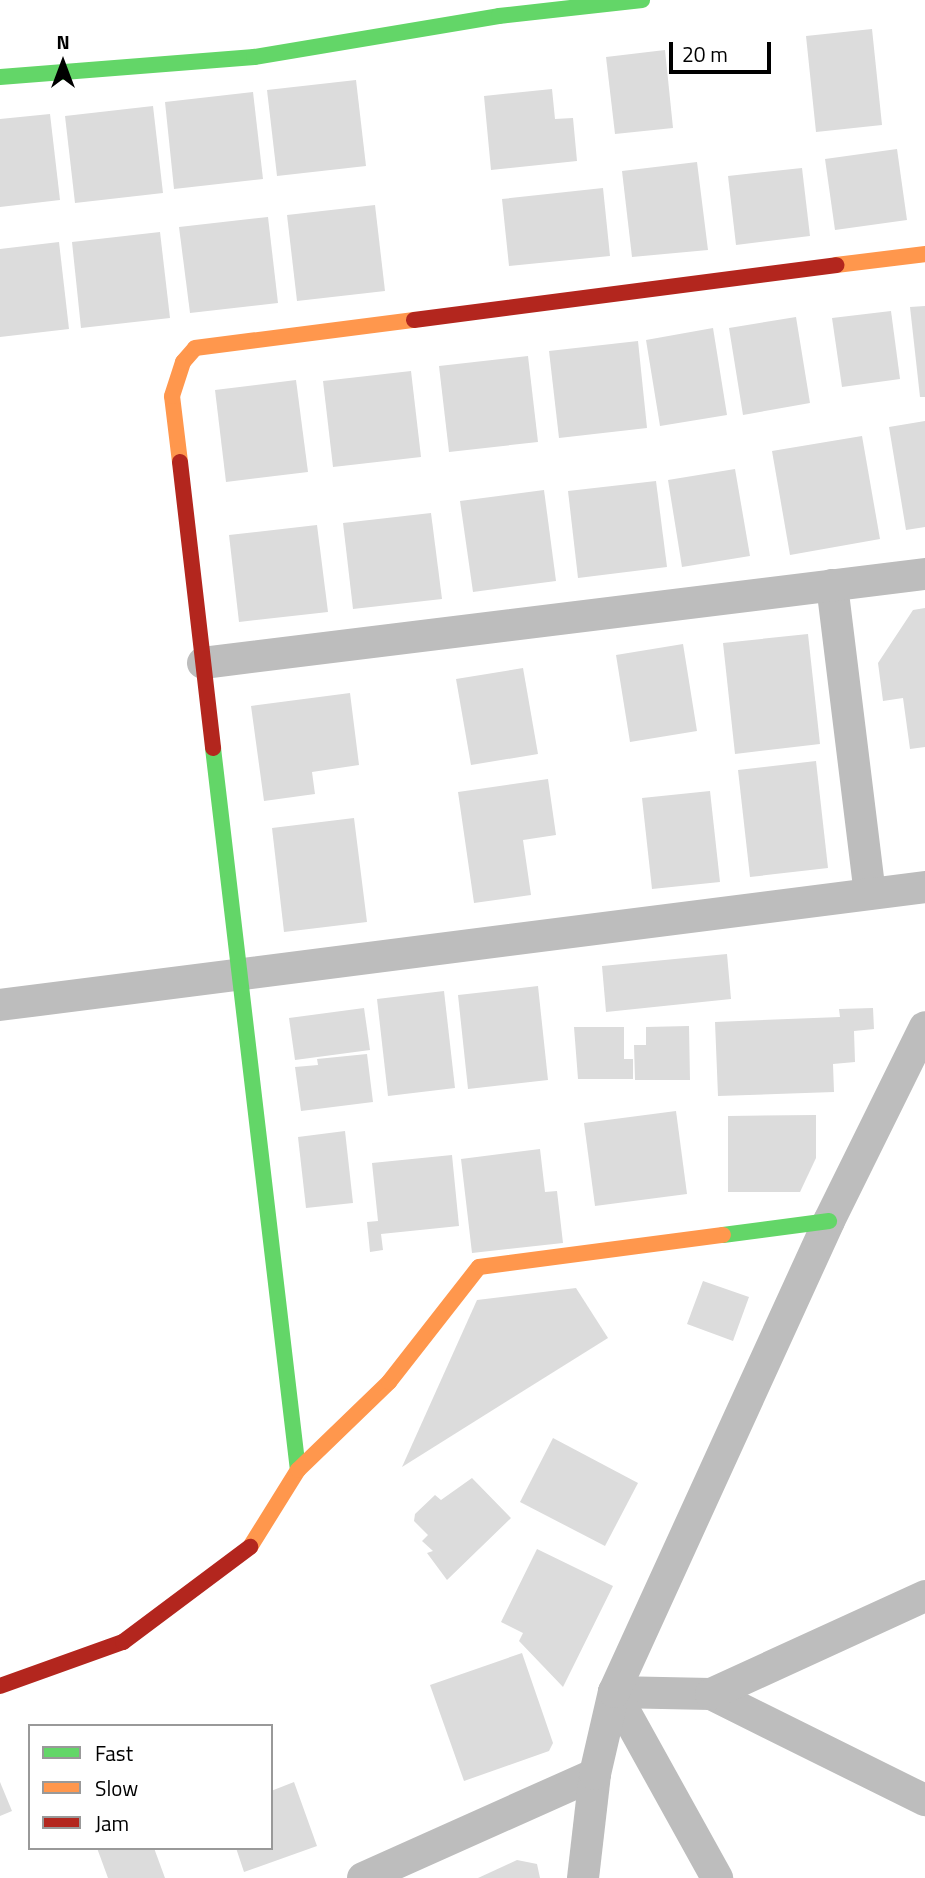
<!DOCTYPE html>
<html>
<head>
<meta charset="utf-8">
<style>
  body { margin:0 }
  #map { position:relative; width:925px; height:1878px; overflow:hidden; background:#fff; font-family:"Titillium Web",sans-serif }
  div>[style] { position:absolute }
  [style*='--x'] { left:calc(var(--x)*1px); top:calc(var(--y)*1px); width:calc(var(--w)*1px); rotate:calc(var(--a)*1deg) }
  .building>* { inset:0; background:#dcdcdc }
  .street>* { height:32px; margin:-16px; padding:0 16px; transform-origin:16px; border-radius:16px; background:#bdbdbd }
  .fast>* { height:16px; margin:-8px; padding:0 8px; transform-origin:8px; border-radius:8px; background:#63d668 }
  .slow>* { height:16px; margin:-8px; padding:0 8px; transform-origin:8px; border-radius:8px; background:#ff974d }
  .jam>* { height:16px; margin:-8px; padding:0 8px; transform-origin:8px; border-radius:8px; background:#b3261e }
  span { translate:-50% -50%; white-space:nowrap; text-align:center; line-height:1.15; -webkit-text-stroke:5px #fff; paint-order:stroke }
  .legend { position:absolute; left:28px; top:1724px; width:245px; height:126px; box-sizing:border-box; background:#fff; border:2px solid #999; margin:0; padding:9px 12px; list-style:none; font-size:21px; color:#000 }
  .legend li { display:flex; align-items:center; gap:14px; height:35px }
  .legend b { width:35px; border:2px solid #999 }
  .north { position:absolute; left:28px; top:28px; width:70px; height:70px; -webkit-text-stroke:5px #fff; paint-order:stroke; rotate:0deg; font-size:19px; font-weight:700; line-height:28px; text-align:center; color:#000 }
  .north::after { content:''; display:block; margin:auto; width:24px; height:32px; background:#000; clip-path:polygon(50% 0,100% 100%,50% 72%,0 100%) }
  .scale { position:absolute; left:669px; top:42px; width:102px; height:32px; box-sizing:border-box; border:4px solid #000; border-top:0; padding-left:9px; font-size:21px; line-height:24px; white-space:nowrap; color:#000; -webkit-text-stroke:5px #fff; paint-order:stroke }
</style>
</head>
<body>
<div id="map">
  <div class="building">
    <i style="clip-path:polygon(872px 29px,882px 125px,816px 132px,806px 36px)"></i>
    <i style="clip-path:polygon(665px 50px,673px 128px,615px 134px,606px 57px)"></i>
    <i style="clip-path:polygon(356px 80px,366px 166px,277px 176px,267px 90px)"></i>
    <i style="clip-path:polygon(552px 89px,555px 119px,573px 118px,577px 161px,491px 170px,484px 96px)"></i>
    <i style="clip-path:polygon(253px 92px,263px 179px,174px 189px,165px 102px)"></i>
    <i style="clip-path:polygon(153px 106px,163px 193px,75px 203px,65px 116px)"></i>
    <i style="clip-path:polygon(50px 114px,60px 200px,0 207px,0 119px)"></i>
    <i style="clip-path:polygon(897px 149px,907px 220px,835px 230px,825px 159px)"></i>
    <i style="clip-path:polygon(697px 162px,708px 250px,632px 257px,622px 171px)"></i>
    <i style="clip-path:polygon(802px 168px,810px 236px,736px 245px,728px 176px)"></i>
    <i style="clip-path:polygon(603px 188px,610px 256px,509px 266px,502px 199px)"></i>
    <i style="clip-path:polygon(375px 205px,385px 291px,297px 301px,287px 215px)"></i>
    <i style="clip-path:polygon(268px 217px,278px 303px,190px 313px,179px 227px)"></i>
    <i style="clip-path:polygon(160px 232px,170px 318px,81px 328px,72px 242px)"></i>
    <i style="clip-path:polygon(59px 242px,69px 329px,0 337px,0 249px)"></i>
    <i style="clip-path:polygon(925px 306px,925px 397px,920px 397px,910px 307px)"></i>
    <i style="clip-path:polygon(891px 311px,900px 379px,842px 387px,832px 318px)"></i>
    <i style="clip-path:polygon(796px 317px,810px 403px,743px 415px,729px 328px)"></i>
    <i style="clip-path:polygon(713px 328px,727px 415px,660px 426px,646px 340px)"></i>
    <i style="clip-path:polygon(638px 341px,647px 428px,559px 438px,549px 351px)"></i>
    <i style="clip-path:polygon(528px 356px,538px 442px,449px 452px,439px 366px)"></i>
    <i style="clip-path:polygon(411px 371px,421px 457px,333px 467px,323px 381px)"></i>
    <i style="clip-path:polygon(296px 380px,308px 472px,226px 482px,215px 390px)"></i>
    <i style="clip-path:polygon(925px 421px,925px 527px,906px 530px,889px 427px)"></i>
    <i style="clip-path:polygon(862px 436px,880px 539px,790px 555px,772px 451px)"></i>
    <i style="clip-path:polygon(735px 469px,750px 556px,682px 567px,668px 480px)"></i>
    <i style="clip-path:polygon(656px 481px,667px 567px,578px 578px,568px 491px)"></i>
    <i style="clip-path:polygon(544px 490px,556px 581px,473px 592px,460px 501px)"></i>
    <i style="clip-path:polygon(431px 513px,442px 599px,353px 609px,343px 523px)"></i>
    <i style="clip-path:polygon(317px 525px,328px 612px,239px 622px,229px 535px)"></i>
    <i style="clip-path:polygon(925px 608px,925px 747px,910px 749px,903px 698px,883px 701px,878px 663px,913px 610px)"></i>
    <i style="clip-path:polygon(808px 634px,820px 744px,735px 754px,723px 643px)"></i>
    <i style="clip-path:polygon(683px 644px,697px 731px,630px 742px,616px 655px)"></i>
    <i style="clip-path:polygon(523px 668px,538px 754px,471px 765px,456px 679px)"></i>
    <i style="clip-path:polygon(350px 693px,359px 765px,312px 772px,315px 794px,264px 801px,251px 706px)"></i>
    <i style="clip-path:polygon(816px 761px,828px 868px,750px 877px,738px 770px)"></i>
    <i style="clip-path:polygon(548px 779px,556px 835px,523px 840px,531px 895px,474px 903px,458px 792px)"></i>
    <i style="clip-path:polygon(710px 791px,720px 882px,652px 889px,642px 798px)"></i>
    <i style="clip-path:polygon(354px 818px,367px 922px,284px 932px,272px 828px)"></i>
    <i style="clip-path:polygon(727px 954px,731px 999px,606px 1012px,602px 966px)"></i>
    <i style="clip-path:polygon(538px 986px,548px 1080px,468px 1089px,458px 995px)"></i>
    <i style="clip-path:polygon(444px 991px,455px 1088px,388px 1096px,377px 999px)"></i>
    <i style="clip-path:polygon(364px 1008px,370px 1050px,295px 1060px,289px 1018px)"></i>
    <i style="clip-path:polygon(873px 1008px,874px 1029px,854px 1031px,855px 1062px,833px 1064px,834px 1092px,718px 1096px,715px 1022px,840px 1017px,839px 1009px)"></i>
    <i style="clip-path:polygon(689px 1026px,690px 1080px,635px 1080px,634px 1045px,646px 1045px,646px 1027px)"></i>
    <i style="clip-path:polygon(574px 1027px,624px 1027px,624px 1059px,633px 1059px,633px 1079px,578px 1079px)"></i>
    <i style="clip-path:polygon(367px 1054px,373px 1102px,301px 1111px,295px 1067px,318px 1065px,317px 1059px)"></i>
    <i style="clip-path:polygon(676px 1111px,687px 1194px,595px 1206px,584px 1123px)"></i>
    <i style="clip-path:polygon(816px 1115px,816px 1158px,800px 1192px,728px 1192px,728px 1116px)"></i>
    <i style="clip-path:polygon(345px 1131px,353px 1203px,306px 1208px,298px 1137px)"></i>
    <i style="clip-path:polygon(540px 1149px,545px 1192px,557px 1191px,563px 1243px,472px 1253px,461px 1159px)"></i>
    <i style="clip-path:polygon(452px 1155px,459px 1226px,381px 1234px,383px 1250px,370px 1252px,367px 1222px,378px 1221px,372px 1163px)"></i>
    <i style="clip-path:polygon(703px 1281px,749px 1297px,733px 1341px,687px 1324px)"></i>
    <i style="clip-path:polygon(576px 1288px,608px 1338px,402px 1467px,477px 1300px)"></i>
    <i style="clip-path:polygon(553px 1438px,638px 1483px,605px 1546px,520px 1502px)"></i>
    <i style="clip-path:polygon(472px 1478px,511px 1518px,447px 1580px,427px 1553px,433px 1551px,422px 1541px,428px 1535px,414px 1521px,415px 1514px,435px 1495px,441px 1500px)"></i>
    <i style="clip-path:polygon(537px 1549px,613px 1586px,563px 1687px,519px 1641px,523px 1633px,501px 1622px)"></i>
    <i style="clip-path:polygon(522px 1653px,553px 1743px,549px 1751px,464px 1781px,430px 1685px)"></i>
    <i style="clip-path:polygon(0 1782px,12px 1811px,0 1816px)"></i>
    <i style="clip-path:polygon(294px 1782px,317px 1846px,244px 1872px,236px 1848px,271px 1848px,271px 1791px)"></i>
    <i style="clip-path:polygon(97px 1848px,154px 1848px,165px 1878px,108px 1878px)"></i>
    <i style="clip-path:polygon(517px 1860px,537px 1864px,540px 1878px,478px 1878px)"></i>
  </div>
  <div class="street">
    <i style="--x:832;--y:585;--w:311;--a:83"></i>
    <i style="--x:203;--y:663;--w:727;--a:-7.03"></i>
    <i style="--x:0;--y:1005;--w:932;--a:-7.27"></i>
    <i style="--x:614;--y:1692;--w:97;--a:1.2"></i>
    <i style="--x:711;--y:1694;--w:239;--a:26.4"></i>
    <i style="--x:614;--y:1692;--w:213;--a:61"></i>
    <i style="--x:711;--y:1694;--w:235;--a:-24.6"></i>
    <i style="--x:363;--y:1878;--w:254;--a:-24.1"></i>
    <i style="--x:583;--y:1878;--w:105;--a:-83.4"></i>
    <i style="--x:595;--y:1774;--w:84;--a:-77"></i>
    <i style="--x:614;--y:1692;--w:518;--a:-65.46"></i>
    <i style="--x:829;--y:1221;--w:216;--a:-63.7"></i>
  </div>
  <div class="fast">
    <i style="--x:0;--y:77;--w:255;--a:-4.5"></i>
    <i style="--x:254;--y:57;--w:248;--a:-9.5"></i>
    <i style="--x:499;--y:16;--w:144;--a:-6.4"></i>
    <i style="--x:213;--y:748;--w:727;--a:83.29"></i>
    <i style="--x:723;--y:1235;--w:107;--a:-7.5"></i>
  </div>
  <div class="slow">
    <i style="--x:836;--y:265;--w:90;--a:-7"></i>
    <i style="--x:180;--y:462;--w:66;--a:-96.9"></i>
    <i style="--x:172;--y:396;--w:36;--a:-72"></i>
    <i style="--x:183;--y:362;--w:18;--a:-49"></i>
    <i style="--x:195;--y:348;--w:221;--a:-7.3"></i>
    <i style="--x:250;--y:1547;--w:91;--a:-58.1"></i>
    <i style="--x:298;--y:1470;--w:127;--a:-44"></i>
    <i style="--x:389;--y:1382;--w:146;--a:-52"></i>
    <i style="--x:479;--y:1267;--w:246;--a:-7.5"></i>
  </div>
  <div class="jam">
    <i style="--x:414;--y:320;--w:426;--a:-7.4"></i>
    <i style="--x:180;--y:462;--w:288;--a:83.4"></i>
    <i style="--x:0;--y:1686;--w:131;--a:-19.7"></i>
    <i style="--x:123;--y:1642;--w:159;--a:-36.8"></i>
  </div>
  <ul class="legend">
  <li><b style="height:9px;background:#63d668"></b>Fast</li>
  <li><b style="height:9px;background:#ff974d"></b>Slow</li>
  <li><b style="height:9px;background:#b3261e"></b>Jam</li>
  </ul>
  <div class="north">N</div>
  <div class="scale">20 m</div>
</div>
</body>
</html>
